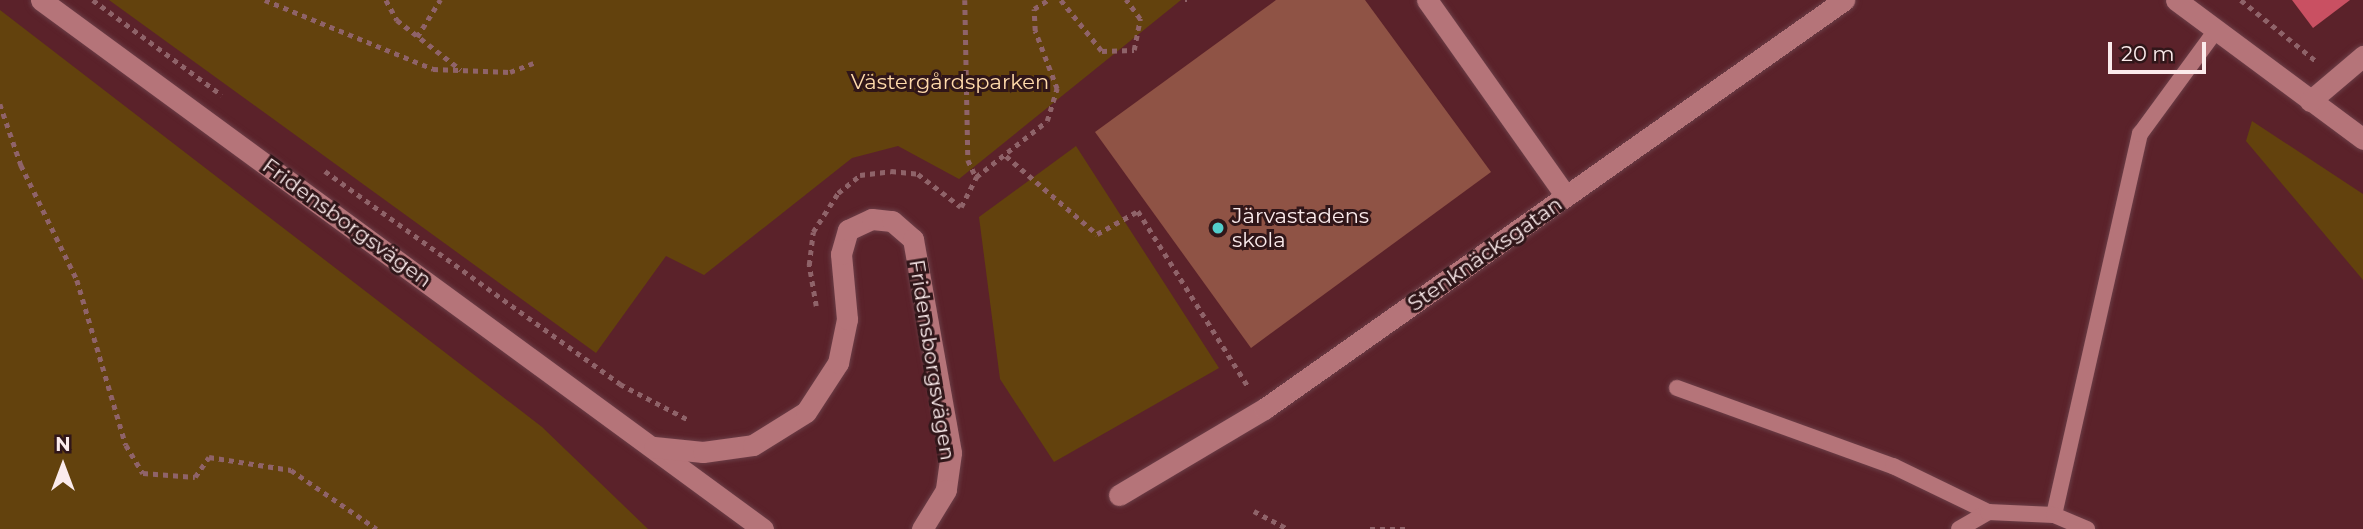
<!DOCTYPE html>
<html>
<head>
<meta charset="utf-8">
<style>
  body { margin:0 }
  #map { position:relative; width:2363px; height:529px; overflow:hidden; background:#5b222a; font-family:Montserrat,sans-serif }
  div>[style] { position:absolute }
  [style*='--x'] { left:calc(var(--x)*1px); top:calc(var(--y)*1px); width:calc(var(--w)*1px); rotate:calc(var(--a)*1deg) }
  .green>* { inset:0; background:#63420d }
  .water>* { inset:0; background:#c95062 }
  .building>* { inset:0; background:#8f5345 }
  .path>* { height:4.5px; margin-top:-2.25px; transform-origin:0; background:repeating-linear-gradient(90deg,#8f6369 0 5px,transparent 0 10px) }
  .roads { filter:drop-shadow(0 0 2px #6b3e47) drop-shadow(0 0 2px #6b3e47) }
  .lane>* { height:16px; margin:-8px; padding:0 8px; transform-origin:8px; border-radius:8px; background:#b57479 }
  .street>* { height:21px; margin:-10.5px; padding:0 10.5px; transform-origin:10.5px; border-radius:10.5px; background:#b57479 }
  .dots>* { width:19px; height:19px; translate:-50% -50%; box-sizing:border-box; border:4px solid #301619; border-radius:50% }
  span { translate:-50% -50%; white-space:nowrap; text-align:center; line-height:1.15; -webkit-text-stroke:6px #301619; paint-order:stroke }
  .park-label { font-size:21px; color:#ffdaab }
  .poi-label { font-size:21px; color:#fbebec }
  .left { translate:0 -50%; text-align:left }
  .street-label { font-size:21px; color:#fbebec }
  .north { position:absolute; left:28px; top:431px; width:70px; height:70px; -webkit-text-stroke:5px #301619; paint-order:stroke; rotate:0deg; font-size:19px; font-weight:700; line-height:28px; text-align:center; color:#fbebec }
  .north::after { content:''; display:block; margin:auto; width:24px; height:32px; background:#fbebec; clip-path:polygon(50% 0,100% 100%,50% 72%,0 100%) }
  .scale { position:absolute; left:2108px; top:42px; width:98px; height:32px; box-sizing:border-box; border:4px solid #fbebec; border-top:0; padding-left:9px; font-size:21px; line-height:24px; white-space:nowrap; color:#fbebec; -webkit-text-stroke:5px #301619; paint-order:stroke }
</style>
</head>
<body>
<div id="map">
  <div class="green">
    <i style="clip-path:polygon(109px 0,1181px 0,959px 179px,898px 146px,852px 158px,704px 275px,666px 256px,596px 353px)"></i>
    <i style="clip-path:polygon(0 10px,542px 427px,648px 529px,0 529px)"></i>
    <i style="clip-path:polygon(2252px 121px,2363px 194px,2363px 280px,2246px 141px)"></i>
    <i style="clip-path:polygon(1076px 146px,1219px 368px,1054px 462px,1000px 379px,979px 217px)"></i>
  </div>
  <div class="water">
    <i style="clip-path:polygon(2292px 0,2350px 0,2313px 28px)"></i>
  </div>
  <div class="building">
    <i style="clip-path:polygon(1276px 0,1365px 0,1491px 172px,1251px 348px,1095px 132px)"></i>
  </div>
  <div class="path">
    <i style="--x:93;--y:0;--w:160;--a:36.4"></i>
    <i style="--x:265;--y:0;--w:182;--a:22.3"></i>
    <i style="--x:433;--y:69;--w:77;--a:2.2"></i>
    <i style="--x:510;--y:72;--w:25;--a:-21"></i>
    <i style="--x:386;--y:0;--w:23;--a:61"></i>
    <i style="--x:397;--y:20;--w:81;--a:38"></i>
    <i style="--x:965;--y:0;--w:160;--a:88.9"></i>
    <i style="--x:968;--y:160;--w:19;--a:65"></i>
    <i style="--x:1061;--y:0;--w:65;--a:51.2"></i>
    <i style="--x:1102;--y:51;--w:32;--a:-2"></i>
    <i style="--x:1134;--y:50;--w:32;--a:-79"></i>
    <i style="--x:1140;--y:19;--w:24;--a:-126"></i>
    <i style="--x:1185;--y:0;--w:2;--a:0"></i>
    <i style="--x:2241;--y:0;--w:97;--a:39.1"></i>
    <i style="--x:417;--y:37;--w:44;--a:-58.1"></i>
    <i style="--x:0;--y:104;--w:65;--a:71"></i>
    <i style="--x:21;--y:165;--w:128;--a:64"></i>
    <i style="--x:77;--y:280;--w:172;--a:73.5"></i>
    <i style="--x:126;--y:445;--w:33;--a:59"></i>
    <i style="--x:143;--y:473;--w:52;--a:4.4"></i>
    <i style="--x:195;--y:477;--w:24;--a:-55"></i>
    <i style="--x:209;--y:457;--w:83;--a:9"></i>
    <i style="--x:291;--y:470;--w:104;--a:34.5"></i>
    <i style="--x:1006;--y:156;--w:120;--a:40.6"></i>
    <i style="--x:1097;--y:234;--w:47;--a:-29.3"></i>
    <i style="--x:1138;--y:211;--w:209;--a:57.9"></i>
    <i style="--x:325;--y:171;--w:364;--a:35.8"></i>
    <i style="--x:620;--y:384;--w:78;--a:27.6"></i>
    <i style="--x:816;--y:306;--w:42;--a:-99.7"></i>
    <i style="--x:809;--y:265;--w:33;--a:-83"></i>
    <i style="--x:813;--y:232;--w:46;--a:-57.3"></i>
    <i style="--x:838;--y:193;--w:28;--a:-39"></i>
    <i style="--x:860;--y:175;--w:31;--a:-7"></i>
    <i style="--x:891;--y:171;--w:27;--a:6"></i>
    <i style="--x:918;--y:174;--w:54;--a:37.5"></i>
    <i style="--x:961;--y:207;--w:34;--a:-63"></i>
    <i style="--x:976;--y:177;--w:90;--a:-38.3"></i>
    <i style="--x:1047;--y:121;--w:34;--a:-73"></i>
    <i style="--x:1057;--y:89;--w:62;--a:-110.8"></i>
    <i style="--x:1035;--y:31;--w:22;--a:-93"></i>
    <i style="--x:1034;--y:9;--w:17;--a:-33"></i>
    <i style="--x:1254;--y:511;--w:38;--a:28"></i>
    <i style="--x:1370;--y:529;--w:38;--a:0"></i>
  </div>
  <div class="roads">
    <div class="lane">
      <i style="--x:1677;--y:388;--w:230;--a:19.9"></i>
      <i style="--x:1893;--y:466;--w:106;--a:25.8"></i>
      <i style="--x:2054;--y:515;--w:391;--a:-77.3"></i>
      <i style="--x:2140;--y:134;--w:129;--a:-53.8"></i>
      <i style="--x:1959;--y:529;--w:34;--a:-30"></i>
      <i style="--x:1988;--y:512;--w:66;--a:2.6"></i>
      <i style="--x:2054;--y:515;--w:36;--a:23"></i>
    </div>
    <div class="street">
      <i style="--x:41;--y:0;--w:895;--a:36.23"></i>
      <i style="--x:1427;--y:0;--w:240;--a:54.7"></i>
      <i style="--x:2176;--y:0;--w:233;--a:36.6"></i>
      <i style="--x:2310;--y:101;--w:70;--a:-40.3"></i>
      <i style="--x:654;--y:447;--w:49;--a:5.8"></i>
      <i style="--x:703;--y:452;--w:50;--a:-8"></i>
      <i style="--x:753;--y:445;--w:62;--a:-31.9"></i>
      <i style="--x:806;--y:412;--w:59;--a:-56.9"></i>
      <i style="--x:838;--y:363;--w:45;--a:-78.4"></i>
      <i style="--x:847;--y:319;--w:65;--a:-95.3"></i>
      <i style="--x:841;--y:254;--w:25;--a:-74"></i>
      <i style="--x:848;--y:230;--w:26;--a:-25"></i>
      <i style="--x:872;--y:219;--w:20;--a:6"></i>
      <i style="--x:892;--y:221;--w:28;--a:41"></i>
      <i style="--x:913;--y:239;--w:217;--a:79.9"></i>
      <i style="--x:951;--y:453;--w:37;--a:98"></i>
      <i style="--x:946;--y:490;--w:46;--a:121.6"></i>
      <i style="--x:1119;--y:495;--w:169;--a:-30.7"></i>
      <i style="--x:1264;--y:409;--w:710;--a:-35.19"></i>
    </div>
  </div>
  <div class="dots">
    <i style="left:1218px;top:228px;background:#53cdcb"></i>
  </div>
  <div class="park-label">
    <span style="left:950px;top:82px">Västergårdsparken</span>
  </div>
  <div class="poi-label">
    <span class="left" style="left:1232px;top:228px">Järvastadens<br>skola</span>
  </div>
  <div class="street-label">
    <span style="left:347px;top:223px;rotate:36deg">Fridensborgsvägen</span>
    <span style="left:1485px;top:254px;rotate:-35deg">Stenknäcksgatan</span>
    <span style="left:932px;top:360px;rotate:81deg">Fridensborgsvägen</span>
  </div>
  <div class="north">N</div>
  <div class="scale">20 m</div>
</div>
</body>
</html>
